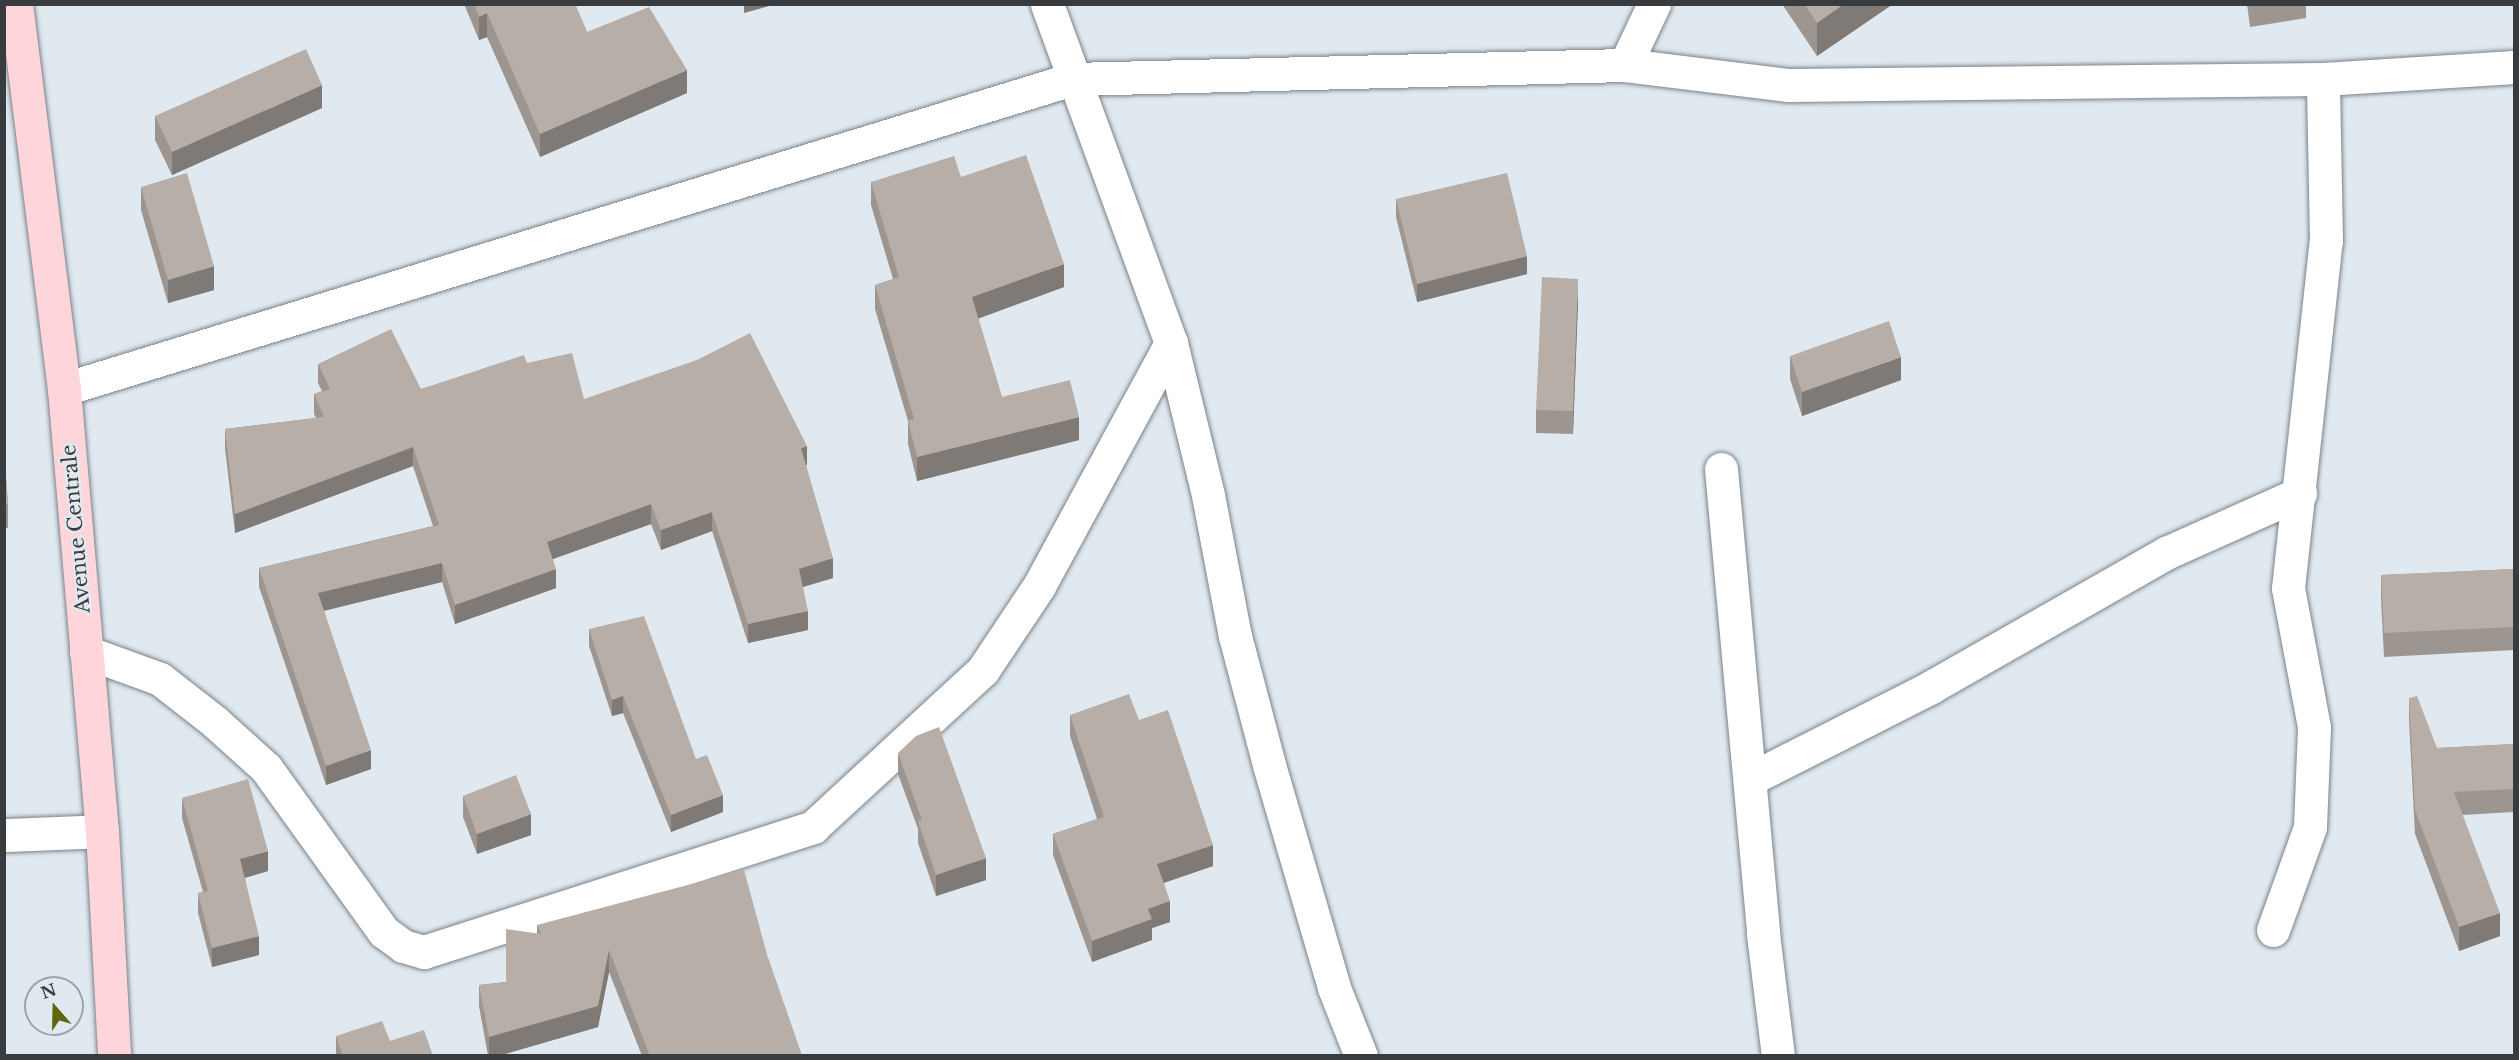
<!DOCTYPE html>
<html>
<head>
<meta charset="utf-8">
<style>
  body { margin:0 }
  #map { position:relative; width:2519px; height:1060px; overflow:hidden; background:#e1e9f0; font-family:"Libre Baskerville",serif }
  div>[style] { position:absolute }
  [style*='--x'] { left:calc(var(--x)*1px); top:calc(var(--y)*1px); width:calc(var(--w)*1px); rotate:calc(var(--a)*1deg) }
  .roads { filter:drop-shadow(0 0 2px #7b8389) drop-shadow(0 0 2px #7b8389) }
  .minor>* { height:33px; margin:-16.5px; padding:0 16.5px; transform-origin:16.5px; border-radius:16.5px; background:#fff }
  .secondary>* { height:33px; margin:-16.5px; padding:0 16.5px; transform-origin:16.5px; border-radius:16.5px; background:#fed5da }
  .wall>* { inset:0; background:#9d9690 }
  .shaded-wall>* { inset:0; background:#7f7a75 }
  .building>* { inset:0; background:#b6aea7 }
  span { translate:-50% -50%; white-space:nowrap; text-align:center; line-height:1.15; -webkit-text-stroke:4.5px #e1e9f0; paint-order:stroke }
  .street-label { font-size:20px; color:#393c3f }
  .frame { position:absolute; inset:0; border:6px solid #393c3f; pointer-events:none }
  .north { position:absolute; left:24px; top:976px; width:60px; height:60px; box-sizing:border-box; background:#e1e9f0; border:2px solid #9ea4a9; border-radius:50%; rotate:340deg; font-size:16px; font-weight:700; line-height:24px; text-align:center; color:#393c3f }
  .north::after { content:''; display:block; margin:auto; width:21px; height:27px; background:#5f680a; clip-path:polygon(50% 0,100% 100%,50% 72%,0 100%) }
</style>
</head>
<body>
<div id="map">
  <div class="roads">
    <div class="minor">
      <i style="--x:1625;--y:65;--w:165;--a:7"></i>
      <i style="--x:1789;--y:85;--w:534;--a:-0.64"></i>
      <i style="--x:2323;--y:79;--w:191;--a:-3.6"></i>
      <i style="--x:1171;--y:343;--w:156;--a:76.3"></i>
      <i style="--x:1208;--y:495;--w:144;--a:79.2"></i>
      <i style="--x:1235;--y:636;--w:133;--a:75.2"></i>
      <i style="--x:1269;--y:765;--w:232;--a:73.7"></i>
      <i style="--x:1334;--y:988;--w:73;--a:68.3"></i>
      <i style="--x:64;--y:389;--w:1055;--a:-17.09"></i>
      <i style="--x:1072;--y:79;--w:553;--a:-1.45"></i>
      <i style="--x:1625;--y:65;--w:68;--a:-64.6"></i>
      <i style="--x:1721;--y:469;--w:467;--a:84.8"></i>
      <i style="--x:1763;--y:934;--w:123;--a:83"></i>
      <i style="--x:86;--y:652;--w:79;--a:20"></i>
      <i style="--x:160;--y:679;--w:70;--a:38"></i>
      <i style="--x:215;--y:722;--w:69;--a:42"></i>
      <i style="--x:266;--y:768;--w:202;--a:54.3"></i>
      <i style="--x:384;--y:932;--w:24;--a:36"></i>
      <i style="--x:403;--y:946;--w:22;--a:16"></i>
      <i style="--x:424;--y:952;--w:409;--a:-17.8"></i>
      <i style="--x:813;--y:827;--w:231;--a:-42.7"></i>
      <i style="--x:983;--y:670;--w:101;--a:-56.3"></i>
      <i style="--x:1039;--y:586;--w:277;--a:-61.5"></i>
      <i style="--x:1171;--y:343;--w:361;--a:-110.1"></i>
      <i style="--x:1750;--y:779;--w:203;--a:-26.9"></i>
      <i style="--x:1931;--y:687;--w:271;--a:-29.7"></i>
      <i style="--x:2166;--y:553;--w:147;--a:-24.1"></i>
      <i style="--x:4;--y:835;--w:98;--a:-2.3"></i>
      <i style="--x:2273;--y:930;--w:109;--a:-70.2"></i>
      <i style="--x:2310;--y:827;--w:100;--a:-87.7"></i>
      <i style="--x:2314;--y:727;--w:141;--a:-100.6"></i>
      <i style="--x:2288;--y:588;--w:349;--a:-83.8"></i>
      <i style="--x:2326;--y:241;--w:162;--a:-91.1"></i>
    </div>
    <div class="secondary">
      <i style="--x:16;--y:4;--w:388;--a:82.9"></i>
      <i style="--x:64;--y:389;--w:444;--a:85.1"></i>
      <i style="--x:102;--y:831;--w:225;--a:86.9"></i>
    </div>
  </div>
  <div class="wall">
    <i style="clip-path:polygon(464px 4px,575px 4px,587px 32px,687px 93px,540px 157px,487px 37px,479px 40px)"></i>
    <i style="clip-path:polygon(1782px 4px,1893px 4px,1817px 56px)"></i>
    <i style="clip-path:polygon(2247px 4px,2306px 4px,2306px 18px,2250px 27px)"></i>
    <i style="clip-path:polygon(322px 108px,172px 175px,155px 140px,155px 116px)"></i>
    <i style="clip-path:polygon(961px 177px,1064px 287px,978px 318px,1002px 397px,1079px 440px,917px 481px,908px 444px,908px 421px,875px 309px,875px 285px,893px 279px,871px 205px,871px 182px)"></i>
    <i style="clip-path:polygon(141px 187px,214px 290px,168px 303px,141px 210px)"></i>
    <i style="clip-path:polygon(1396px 199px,1527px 274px,1417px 302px,1396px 217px)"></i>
    <i style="clip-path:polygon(1578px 302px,1573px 434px,1536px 433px,1536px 410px)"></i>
    <i style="clip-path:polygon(1790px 356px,1901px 380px,1802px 416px,1790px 379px)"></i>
    <i style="clip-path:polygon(527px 363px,584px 399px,807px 465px,806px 465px,833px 578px,803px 587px,808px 630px,748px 643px,712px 531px,661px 550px,651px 524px,553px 559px,556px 588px,455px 624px,442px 582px,324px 611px,371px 769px,326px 785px,259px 587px,259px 568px,433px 526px,413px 466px,235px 533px,225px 449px,225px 429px,316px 418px,314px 414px,314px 394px,322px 391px,318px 383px,318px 364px,421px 389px)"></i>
    <i style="clip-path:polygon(4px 450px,8px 504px,8px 528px,4px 528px)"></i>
    <i style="clip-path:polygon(2514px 569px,2514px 650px,2384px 657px,2381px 599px,2381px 575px)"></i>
    <i style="clip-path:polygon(589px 629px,696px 759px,723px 812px,671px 832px,623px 713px,612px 716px,589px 646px)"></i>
    <i style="clip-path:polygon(2409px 698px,2437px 748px,2514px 744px,2514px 812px,2462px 815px,2500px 936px,2459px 951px,2415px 834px,2409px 721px)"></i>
    <i style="clip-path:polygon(1070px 715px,1139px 720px,1213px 866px,1164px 883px,1170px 922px,1152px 928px,1152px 940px,1092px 962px,1053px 855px,1053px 834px,1097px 819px,1070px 736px)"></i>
    <i style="clip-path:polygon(898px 753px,986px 880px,936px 896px,918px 843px,918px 829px,898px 774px)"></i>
    <i style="clip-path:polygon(463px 796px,531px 835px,477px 854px,463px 817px)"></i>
    <i style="clip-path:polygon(182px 798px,268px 871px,245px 878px,259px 955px,212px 967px,198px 913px,198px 893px,203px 892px,182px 818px)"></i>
    <i style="clip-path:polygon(537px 925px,768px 958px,802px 1056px,642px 1056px,609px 972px,598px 1027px,498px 1056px,488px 1056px,479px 1006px,479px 985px,506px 982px,537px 933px)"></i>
    <i style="clip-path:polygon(336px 1036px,390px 1041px,433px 1056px,336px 1056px)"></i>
  </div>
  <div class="shaded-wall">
    <i style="clip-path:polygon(744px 4px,777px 4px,744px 13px)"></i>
    <i style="clip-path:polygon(1844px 4px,1893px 4px,1817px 56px,1817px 23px)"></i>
    <i style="clip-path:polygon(487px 13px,487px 37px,479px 40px,479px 17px)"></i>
    <i style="clip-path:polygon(687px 70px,687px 93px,540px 157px,540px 134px)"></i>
    <i style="clip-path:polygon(322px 85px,322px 108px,172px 175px,172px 152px)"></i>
    <i style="clip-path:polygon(1527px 256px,1527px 274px,1417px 302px,1417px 284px)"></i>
    <i style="clip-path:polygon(1064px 264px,1064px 287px,972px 321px,972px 297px)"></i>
    <i style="clip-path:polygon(214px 266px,214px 290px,168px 303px,168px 280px)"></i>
    <i style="clip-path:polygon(1578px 279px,1578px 302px,1573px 434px,1573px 411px)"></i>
    <i style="clip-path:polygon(1901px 357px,1901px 380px,1802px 416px,1802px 392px)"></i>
    <i style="clip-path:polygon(1079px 417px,1079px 440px,917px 481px,917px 457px)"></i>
    <i style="clip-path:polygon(807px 446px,807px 465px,801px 467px,801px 448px)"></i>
    <i style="clip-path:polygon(413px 447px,413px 466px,235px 533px,235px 514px)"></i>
    <i style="clip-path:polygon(651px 504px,651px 524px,547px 561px,547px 542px)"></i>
    <i style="clip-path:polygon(712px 512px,712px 531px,661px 550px,661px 530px)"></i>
    <i style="clip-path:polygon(833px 558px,833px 578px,799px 588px,799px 569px)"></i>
    <i style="clip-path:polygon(442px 563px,442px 582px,318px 612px,318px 593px)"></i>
    <i style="clip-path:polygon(556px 569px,556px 588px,455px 624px,455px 605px)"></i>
    <i style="clip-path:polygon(808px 611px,808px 630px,748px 643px,748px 624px)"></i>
    <i style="clip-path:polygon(623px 696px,623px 713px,612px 716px,612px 700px)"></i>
    <i style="clip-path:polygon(371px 750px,371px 769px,326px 785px,326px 766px)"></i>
    <i style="clip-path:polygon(723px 795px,723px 812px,671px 832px,671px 815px)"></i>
    <i style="clip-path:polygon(531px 814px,531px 835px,477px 854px,477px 834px)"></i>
    <i style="clip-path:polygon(1213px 845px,1213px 866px,1157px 885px,1157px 864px)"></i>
    <i style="clip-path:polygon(268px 851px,268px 871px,240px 879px,240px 859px)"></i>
    <i style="clip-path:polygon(986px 858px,986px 880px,936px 896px,936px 875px)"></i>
    <i style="clip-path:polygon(1170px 901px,1170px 922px,1152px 928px,1152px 940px,1092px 962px,1092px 941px,1148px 909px)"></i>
    <i style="clip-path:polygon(2500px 913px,2500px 936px,2459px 951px,2459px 927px)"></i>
    <i style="clip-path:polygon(259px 936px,259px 955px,212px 967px,212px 948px)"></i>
    <i style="clip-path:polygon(609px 950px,609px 972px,598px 1027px,498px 1056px,489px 1056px,489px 1037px)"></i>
  </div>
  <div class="building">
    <i style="clip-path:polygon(474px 4px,575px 4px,587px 32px,649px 7px,687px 70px,540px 134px,487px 13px,479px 17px)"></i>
    <i style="clip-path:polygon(1804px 4px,1844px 4px,1817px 23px)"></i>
    <i style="clip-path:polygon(306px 49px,322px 85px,172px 152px,155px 116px)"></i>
    <i style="clip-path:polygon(1026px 155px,1064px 264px,972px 297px,1002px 397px,1070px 380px,1079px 417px,917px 457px,908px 421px,914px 419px,875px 285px,899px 277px,871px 182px,954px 156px,961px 177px)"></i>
    <i style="clip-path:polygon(187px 173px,214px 266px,168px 280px,141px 187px)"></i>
    <i style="clip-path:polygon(1507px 173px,1527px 256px,1417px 284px,1396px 199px)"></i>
    <i style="clip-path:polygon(1542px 277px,1578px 279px,1573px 411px,1536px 410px)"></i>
    <i style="clip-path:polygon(1889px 321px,1901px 357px,1802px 392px,1790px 356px)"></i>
    <i style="clip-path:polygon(391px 329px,421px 389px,524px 355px,527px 363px,572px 353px,584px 399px,697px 360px,750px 333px,807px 446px,801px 448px,833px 558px,799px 569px,808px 611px,748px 624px,712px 512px,661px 530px,651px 504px,547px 542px,556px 569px,455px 605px,442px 563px,318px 593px,371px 750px,326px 766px,259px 568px,439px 525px,413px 447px,235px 514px,225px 429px,324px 417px,314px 394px,330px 389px,318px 364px)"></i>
    <i style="clip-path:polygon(4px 450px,8px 504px,4px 505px)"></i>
    <i style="clip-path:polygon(2514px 569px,2514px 627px,2384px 633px,2381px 575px)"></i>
    <i style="clip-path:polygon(644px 616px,696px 759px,707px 755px,723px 795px,671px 815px,623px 696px,612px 700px,589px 629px)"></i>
    <i style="clip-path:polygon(1129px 694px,1139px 720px,1168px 710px,1213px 845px,1157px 864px,1170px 901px,1148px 909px,1152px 919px,1092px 941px,1053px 834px,1104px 817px,1070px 715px)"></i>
    <i style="clip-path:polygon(2417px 696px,2437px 748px,2514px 744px,2514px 789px,2454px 792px,2500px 913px,2459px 927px,2415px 810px,2409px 698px)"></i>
    <i style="clip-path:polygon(939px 727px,986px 858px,936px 875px,918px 821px,922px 820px,898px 753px,916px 736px)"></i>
    <i style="clip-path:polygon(516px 775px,531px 814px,477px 834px,463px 796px)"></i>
    <i style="clip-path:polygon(248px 779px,268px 851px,240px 859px,259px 936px,212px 948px,198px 893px,208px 891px,182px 798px)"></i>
    <i style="clip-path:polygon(744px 870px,768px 958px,802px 1056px,650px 1056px,609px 950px,598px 1006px,489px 1037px,479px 985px,506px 982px,506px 929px,541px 934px,537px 925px)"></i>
    <i style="clip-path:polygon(382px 1021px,390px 1041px,424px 1030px,433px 1056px,343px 1056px,336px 1036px)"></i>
  </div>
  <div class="street-label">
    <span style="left:76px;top:529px;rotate:-95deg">Avenue Centrale</span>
  </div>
  <div class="frame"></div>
  <div class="north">N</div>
</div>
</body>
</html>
